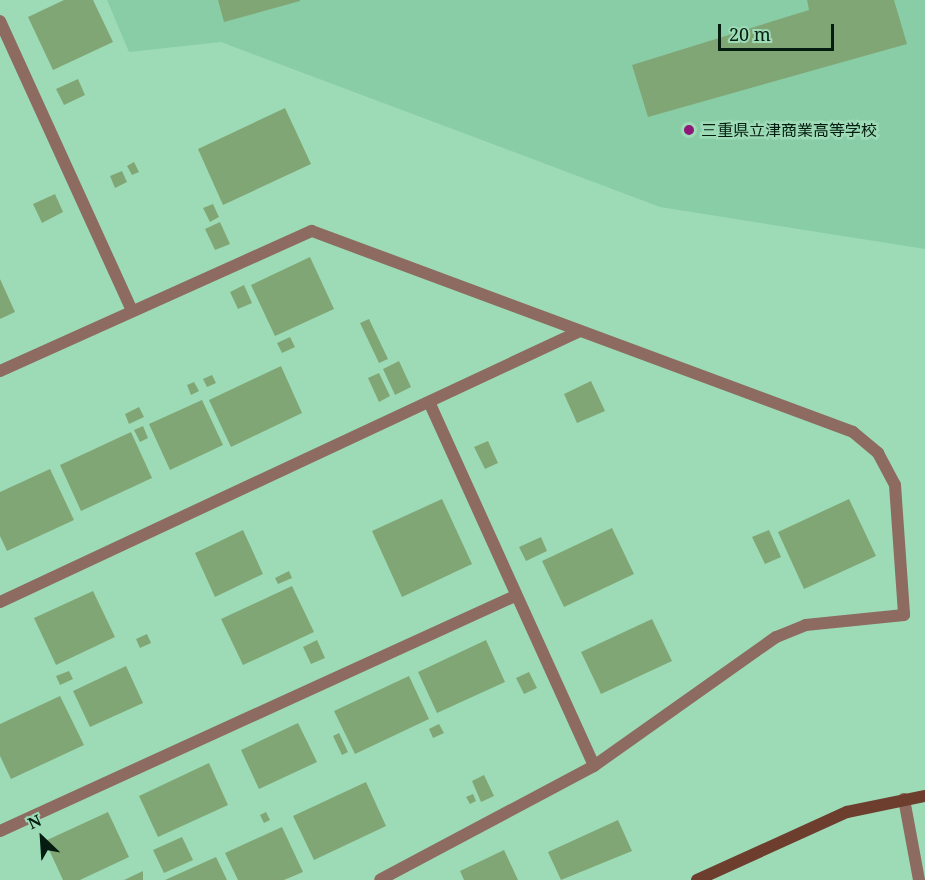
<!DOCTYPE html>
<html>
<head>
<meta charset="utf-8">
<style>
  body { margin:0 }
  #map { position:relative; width:925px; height:880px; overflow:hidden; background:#9ddbb6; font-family:"Noto Serif","Noto Sans JP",serif }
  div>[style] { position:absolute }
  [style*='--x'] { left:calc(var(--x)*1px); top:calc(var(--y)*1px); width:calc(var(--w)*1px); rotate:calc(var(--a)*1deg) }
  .built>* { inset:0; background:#89cda6 }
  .building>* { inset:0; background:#81a675 }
  .street>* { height:12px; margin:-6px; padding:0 6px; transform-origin:6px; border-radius:6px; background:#8d6b60 }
  .secondary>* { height:12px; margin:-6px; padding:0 6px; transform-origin:6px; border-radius:6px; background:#6d3d2e }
  .dots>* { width:16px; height:16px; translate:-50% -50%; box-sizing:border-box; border:3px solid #9ddbb6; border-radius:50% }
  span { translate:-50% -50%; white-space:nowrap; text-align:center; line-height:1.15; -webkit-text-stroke:5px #9ddbb6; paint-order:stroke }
  .poi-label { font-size:16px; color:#041d10 }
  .left { translate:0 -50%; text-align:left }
  .north { position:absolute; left:12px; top:808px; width:60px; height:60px; -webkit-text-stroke:4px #9ddbb6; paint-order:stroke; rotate:335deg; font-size:16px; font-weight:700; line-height:24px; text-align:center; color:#041d10 }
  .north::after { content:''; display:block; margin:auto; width:21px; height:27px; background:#041d10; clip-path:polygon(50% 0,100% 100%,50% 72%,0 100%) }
  .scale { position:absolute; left:718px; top:24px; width:116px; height:27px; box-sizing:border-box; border:3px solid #041d10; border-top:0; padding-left:8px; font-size:18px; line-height:21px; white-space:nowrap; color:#041d10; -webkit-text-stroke:4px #9ddbb6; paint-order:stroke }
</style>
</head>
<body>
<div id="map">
  <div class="built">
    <i style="clip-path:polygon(107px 0,925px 0,925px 249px,660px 207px,221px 42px,129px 52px)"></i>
  </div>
  <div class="building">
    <i style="clip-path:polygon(64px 0,93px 0,113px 42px,53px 70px,28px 17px)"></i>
    <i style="clip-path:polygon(218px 0,300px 0,300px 1px,224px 22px)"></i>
    <i style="clip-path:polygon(807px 0,894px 0,907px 44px,648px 117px,632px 65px,809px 10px)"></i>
    <i style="clip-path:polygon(78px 79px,85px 95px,64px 105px,56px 89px)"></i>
    <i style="clip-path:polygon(285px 108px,311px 164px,223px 205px,198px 149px)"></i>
    <i style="clip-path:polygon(134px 162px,139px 172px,132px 175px,127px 166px)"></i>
    <i style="clip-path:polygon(122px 171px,127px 182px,115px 188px,110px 176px)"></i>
    <i style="clip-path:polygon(55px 194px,63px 212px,42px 223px,33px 204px)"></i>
    <i style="clip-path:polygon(213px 204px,219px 217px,210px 222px,203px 208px)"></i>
    <i style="clip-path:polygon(220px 222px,230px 244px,215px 250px,205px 229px)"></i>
    <i style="clip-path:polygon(310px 257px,334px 309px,275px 336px,251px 285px)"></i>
    <i style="clip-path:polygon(0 279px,15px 312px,0 319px)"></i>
    <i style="clip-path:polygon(244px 285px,252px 303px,238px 309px,230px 292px)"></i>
    <i style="clip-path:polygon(369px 319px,388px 359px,379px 363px,360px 323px)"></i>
    <i style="clip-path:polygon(290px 337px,295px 347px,282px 353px,277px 343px)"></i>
    <i style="clip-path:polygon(399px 361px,411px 387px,395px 395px,383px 369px)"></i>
    <i style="clip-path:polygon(281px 366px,302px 413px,231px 447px,209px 400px)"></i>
    <i style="clip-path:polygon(379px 373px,390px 396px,379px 402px,368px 378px)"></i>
    <i style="clip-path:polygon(212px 375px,216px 383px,207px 387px,203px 379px)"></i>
    <i style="clip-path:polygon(591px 381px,605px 411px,577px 423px,564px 394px)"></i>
    <i style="clip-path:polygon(194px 382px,199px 391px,191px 395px,187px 385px)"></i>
    <i style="clip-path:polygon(202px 400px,223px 445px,170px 470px,149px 424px)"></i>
    <i style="clip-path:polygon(139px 407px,144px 417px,129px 424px,125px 414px)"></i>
    <i style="clip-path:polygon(143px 426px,148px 438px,140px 442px,134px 430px)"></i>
    <i style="clip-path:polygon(131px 432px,152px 478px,81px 511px,60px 465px)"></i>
    <i style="clip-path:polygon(488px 441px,498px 463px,485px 469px,474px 447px)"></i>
    <i style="clip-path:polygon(50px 469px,74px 520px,7px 551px,0 536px,0 492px)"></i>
    <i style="clip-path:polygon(442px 499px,472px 564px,402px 597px,372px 531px)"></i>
    <i style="clip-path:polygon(849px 499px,876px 556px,804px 589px,778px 532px)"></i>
    <i style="clip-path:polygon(612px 528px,634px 574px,564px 607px,542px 561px)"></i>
    <i style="clip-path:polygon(243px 530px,263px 574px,215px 597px,195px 553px)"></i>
    <i style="clip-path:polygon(769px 530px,781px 557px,765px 564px,752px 537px)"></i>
    <i style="clip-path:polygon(541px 537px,547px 551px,526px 561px,519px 547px)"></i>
    <i style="clip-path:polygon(289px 571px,292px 578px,278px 584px,275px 578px)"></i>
    <i style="clip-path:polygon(292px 586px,314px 632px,243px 665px,221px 619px)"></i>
    <i style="clip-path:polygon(93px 591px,115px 637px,56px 665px,34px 618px)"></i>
    <i style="clip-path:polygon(652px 619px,672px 661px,601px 694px,581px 652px)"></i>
    <i style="clip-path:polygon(147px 634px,151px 643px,140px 648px,136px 639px)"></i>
    <i style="clip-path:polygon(317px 640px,325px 658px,311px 664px,303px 647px)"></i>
    <i style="clip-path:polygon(486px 640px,505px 682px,437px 713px,418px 672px)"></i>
    <i style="clip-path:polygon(126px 666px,143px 703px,90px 727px,73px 691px)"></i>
    <i style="clip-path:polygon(69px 671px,73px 679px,60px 685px,56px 676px)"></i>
    <i style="clip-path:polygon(529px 672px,537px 688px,524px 694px,516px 678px)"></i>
    <i style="clip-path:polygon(409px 676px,429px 719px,355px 754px,334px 711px)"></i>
    <i style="clip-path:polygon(60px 696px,84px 745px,11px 779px,0 756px,0 724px)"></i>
    <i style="clip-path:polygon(298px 723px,317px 762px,259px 789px,241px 750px)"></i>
    <i style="clip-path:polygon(439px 724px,444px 733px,433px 738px,429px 729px)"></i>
    <i style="clip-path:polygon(339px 733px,348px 752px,342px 755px,333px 736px)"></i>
    <i style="clip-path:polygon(209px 763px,228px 805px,158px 837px,139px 796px)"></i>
    <i style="clip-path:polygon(484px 775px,494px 796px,481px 802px,472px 781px)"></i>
    <i style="clip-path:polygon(366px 782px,386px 826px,314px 860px,293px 816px)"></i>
    <i style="clip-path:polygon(473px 794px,476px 801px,470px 804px,466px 797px)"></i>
    <i style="clip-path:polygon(108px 812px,129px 857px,80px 880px,63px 880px,45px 841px)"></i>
    <i style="clip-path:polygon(266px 812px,270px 820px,264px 823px,260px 815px)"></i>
    <i style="clip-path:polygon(618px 820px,632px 851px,561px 880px,548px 852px)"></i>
    <i style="clip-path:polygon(282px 827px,303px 872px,284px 880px,238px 880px,225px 853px)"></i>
    <i style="clip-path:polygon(182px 837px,193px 860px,164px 873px,153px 850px)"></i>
    <i style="clip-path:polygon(504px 850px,518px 880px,464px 880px,460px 871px)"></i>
    <i style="clip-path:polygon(216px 857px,227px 880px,165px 880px)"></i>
    <i style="clip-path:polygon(143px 871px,143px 880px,124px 880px)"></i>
  </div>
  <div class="street">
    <i style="--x:0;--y:21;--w:318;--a:65.5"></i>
    <i style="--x:0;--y:371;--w:342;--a:-24.2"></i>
    <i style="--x:312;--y:231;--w:577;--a:20.38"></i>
    <i style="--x:853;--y:432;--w:33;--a:40"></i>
    <i style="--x:878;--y:453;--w:36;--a:62"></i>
    <i style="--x:895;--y:485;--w:130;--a:86"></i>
    <i style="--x:904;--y:615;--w:99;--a:174.2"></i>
    <i style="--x:806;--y:625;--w:32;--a:158"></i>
    <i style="--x:776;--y:637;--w:223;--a:144.7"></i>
    <i style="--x:594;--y:766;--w:242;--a:152"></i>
    <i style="--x:430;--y:404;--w:397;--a:65.6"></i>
    <i style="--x:0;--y:602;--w:640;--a:-25.04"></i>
    <i style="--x:904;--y:799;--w:82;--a:79.5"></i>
    <i style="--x:0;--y:831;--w:566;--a:-24.53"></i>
  </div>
  <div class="secondary">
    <i style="--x:697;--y:880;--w:165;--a:-24.4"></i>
    <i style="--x:847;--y:812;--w:80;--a:-11.6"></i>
  </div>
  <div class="dots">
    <i style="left:689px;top:130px;background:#8f1777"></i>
  </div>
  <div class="poi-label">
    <span class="left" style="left:701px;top:130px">三重県立津商業高等学校</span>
  </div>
  <div class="north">N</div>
  <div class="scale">20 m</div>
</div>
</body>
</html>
